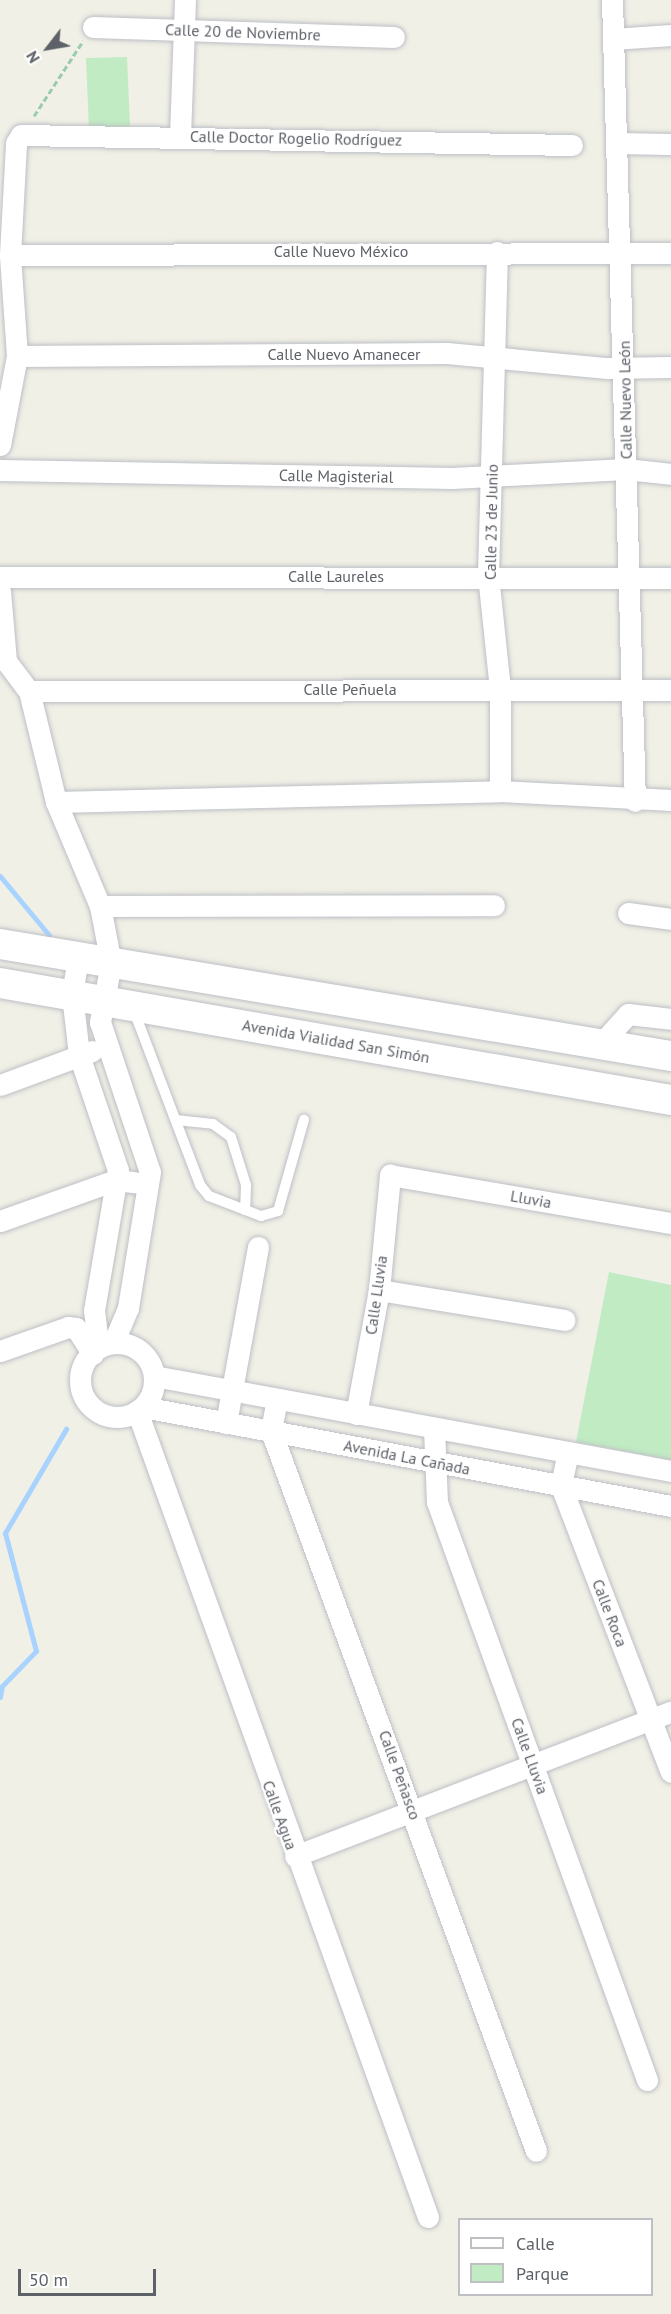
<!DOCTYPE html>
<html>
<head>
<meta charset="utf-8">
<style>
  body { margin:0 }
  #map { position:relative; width:671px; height:2314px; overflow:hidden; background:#f1f0e6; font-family:"PT Sans",sans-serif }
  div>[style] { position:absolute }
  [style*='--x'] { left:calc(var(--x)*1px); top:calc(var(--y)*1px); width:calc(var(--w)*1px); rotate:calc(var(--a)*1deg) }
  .green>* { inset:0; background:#c0ebc3 }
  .stream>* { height:5px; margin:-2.5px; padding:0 2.5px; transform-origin:2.5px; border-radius:2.5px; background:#a8d3ff }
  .path>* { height:3px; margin-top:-1.5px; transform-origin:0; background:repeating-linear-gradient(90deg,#98ccab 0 6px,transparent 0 9px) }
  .roads { filter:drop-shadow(0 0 2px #bdbfc6) drop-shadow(0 0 2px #bdbfc6) }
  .service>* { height:10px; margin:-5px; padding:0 5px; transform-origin:5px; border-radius:5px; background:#fff }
  .minor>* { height:21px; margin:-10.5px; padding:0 10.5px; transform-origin:10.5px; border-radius:10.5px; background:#fff }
  .minor>.ring { margin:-10.5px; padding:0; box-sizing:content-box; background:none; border:21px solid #fff; border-radius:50% }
  .secondary>* { height:30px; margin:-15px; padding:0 15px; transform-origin:15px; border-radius:15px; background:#fff }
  span { translate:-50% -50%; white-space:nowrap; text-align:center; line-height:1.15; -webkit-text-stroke:5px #fff; paint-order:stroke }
  .street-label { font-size:16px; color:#5d6168 }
  .legend { position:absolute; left:458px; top:2218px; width:195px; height:78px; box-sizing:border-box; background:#fff; border:2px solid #bec0c3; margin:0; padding:8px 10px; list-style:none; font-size:18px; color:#5d6168 }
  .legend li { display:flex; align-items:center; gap:12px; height:30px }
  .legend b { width:30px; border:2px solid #bec0c3 }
  .north { position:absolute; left:18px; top:18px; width:60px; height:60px; -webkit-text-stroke:4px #fff; paint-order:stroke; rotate:239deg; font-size:16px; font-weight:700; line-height:24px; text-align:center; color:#5d6168 }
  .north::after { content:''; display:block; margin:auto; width:21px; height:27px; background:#5d6168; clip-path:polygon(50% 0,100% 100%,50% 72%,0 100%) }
  .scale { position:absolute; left:18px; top:2269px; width:138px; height:27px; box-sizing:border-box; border:3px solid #5d6168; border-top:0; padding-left:8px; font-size:18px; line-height:21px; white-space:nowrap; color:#5d6168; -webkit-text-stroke:4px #fff; paint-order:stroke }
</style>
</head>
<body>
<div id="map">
  <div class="green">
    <i style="clip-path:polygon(127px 57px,130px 127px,89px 129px,86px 58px)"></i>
    <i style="clip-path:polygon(609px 1272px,671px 1285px,671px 1460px,576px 1442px)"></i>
  </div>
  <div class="stream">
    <i style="--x:0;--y:876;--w:77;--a:50.3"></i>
    <i style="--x:0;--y:1697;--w:11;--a:-80"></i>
    <i style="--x:2;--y:1686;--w:49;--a:-45.8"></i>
    <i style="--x:36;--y:1651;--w:122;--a:-104.7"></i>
    <i style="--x:5;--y:1533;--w:121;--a:-59.6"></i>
  </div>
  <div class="path">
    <i style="--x:34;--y:116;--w:90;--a:-56.8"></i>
  </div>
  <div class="roads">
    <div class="service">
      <i style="--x:134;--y:1011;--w:186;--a:69.2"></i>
      <i style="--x:200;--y:1185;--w:14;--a:51"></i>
      <i style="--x:209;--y:1196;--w:56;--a:21"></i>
      <i style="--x:261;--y:1216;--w:18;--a:-16"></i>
      <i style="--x:278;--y:1211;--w:95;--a:-74.1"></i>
      <i style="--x:176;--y:1120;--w:37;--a:6"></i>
      <i style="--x:213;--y:1124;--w:22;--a:36"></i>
      <i style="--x:231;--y:1137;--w:50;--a:72.6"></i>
      <i style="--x:246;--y:1185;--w:25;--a:92"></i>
    </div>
    <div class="minor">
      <i style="--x:612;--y:0;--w:801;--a:88.36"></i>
      <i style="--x:93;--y:27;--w:301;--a:1.9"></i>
      <i style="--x:613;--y:39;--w:58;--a:-3.9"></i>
      <i style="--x:180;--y:136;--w:136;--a:-87.9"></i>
      <i style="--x:617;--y:143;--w:54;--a:1.1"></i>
      <i style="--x:497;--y:252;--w:323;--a:91.6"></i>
      <i style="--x:488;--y:575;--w:115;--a:84"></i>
      <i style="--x:500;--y:689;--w:102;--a:90"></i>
      <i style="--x:10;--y:255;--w:661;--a:-0.17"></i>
      <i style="--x:17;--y:356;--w:430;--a:-0.4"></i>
      <i style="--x:447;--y:353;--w:161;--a:5.4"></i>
      <i style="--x:607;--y:368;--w:64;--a:-0.9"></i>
      <i style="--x:0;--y:445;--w:91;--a:-79.2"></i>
      <i style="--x:17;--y:356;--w:101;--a:-94"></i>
      <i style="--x:10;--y:255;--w:112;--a:-86.9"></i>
      <i style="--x:16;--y:143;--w:9;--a:-58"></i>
      <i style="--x:21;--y:135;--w:551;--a:1.04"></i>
      <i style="--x:0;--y:470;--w:452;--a:1"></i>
      <i style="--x:452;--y:478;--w:174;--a:-3"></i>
      <i style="--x:626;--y:469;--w:45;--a:6.3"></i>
      <i style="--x:0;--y:577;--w:671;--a:0.09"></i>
      <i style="--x:0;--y:591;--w:70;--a:85.1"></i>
      <i style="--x:6;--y:661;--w:38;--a:53"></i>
      <i style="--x:29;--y:691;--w:114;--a:76.3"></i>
      <i style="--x:56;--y:802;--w:113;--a:67.1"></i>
      <i style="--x:100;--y:906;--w:58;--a:79.1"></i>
      <i style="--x:111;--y:963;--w:60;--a:100.6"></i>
      <i style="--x:100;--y:1022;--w:158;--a:71.6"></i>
      <i style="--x:150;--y:1172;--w:138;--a:99.2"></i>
      <i style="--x:128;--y:1308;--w:38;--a:113"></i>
      <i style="--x:29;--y:691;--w:642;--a:-0.09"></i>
      <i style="--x:56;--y:802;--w:444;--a:-1.4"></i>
      <i style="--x:500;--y:791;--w:171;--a:3"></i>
      <i style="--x:100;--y:906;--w:394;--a:-0.1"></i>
      <i style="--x:628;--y:913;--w:43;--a:7.9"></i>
      <i style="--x:78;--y:957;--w:38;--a:99"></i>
      <i style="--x:72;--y:995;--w:60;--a:83.3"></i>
      <i style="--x:79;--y:1055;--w:121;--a:71.3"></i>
      <i style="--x:118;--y:1170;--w:142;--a:99.7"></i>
      <i style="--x:94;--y:1310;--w:38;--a:83"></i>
      <i style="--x:601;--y:1044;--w:40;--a:-48"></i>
      <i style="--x:628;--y:1014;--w:43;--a:6.6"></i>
      <i style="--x:0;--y:1085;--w:98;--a:-20.3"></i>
      <i style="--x:0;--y:1221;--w:123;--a:-19.5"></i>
      <i style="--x:116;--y:1180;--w:32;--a:7"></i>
      <i style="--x:379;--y:1290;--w:188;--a:9.2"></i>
      <i class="ring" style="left:80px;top:1343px;width:53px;height:53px"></i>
      <i style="--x:0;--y:1351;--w:72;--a:-19.4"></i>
      <i style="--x:68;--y:1327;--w:8;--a:7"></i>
      <i style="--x:76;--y:1328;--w:31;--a:57"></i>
      <i style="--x:154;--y:1376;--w:526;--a:10.41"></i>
      <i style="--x:277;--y:1399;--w:33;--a:101"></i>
      <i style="--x:271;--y:1431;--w:767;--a:69.79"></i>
      <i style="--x:143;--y:1407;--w:537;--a:10.62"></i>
      <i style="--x:137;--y:1411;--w:857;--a:70.15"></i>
      <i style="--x:356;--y:1414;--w:126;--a:-79.5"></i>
      <i style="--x:379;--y:1290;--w:116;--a:-84.5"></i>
      <i style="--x:390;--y:1175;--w:285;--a:9.7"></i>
      <i style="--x:226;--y:1423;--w:179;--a:-79.7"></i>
      <i style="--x:434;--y:1428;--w:74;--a:87.7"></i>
      <i style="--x:437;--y:1502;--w:615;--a:70.03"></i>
      <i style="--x:568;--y:1452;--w:35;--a:102"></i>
      <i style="--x:561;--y:1486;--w:306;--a:69"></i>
      <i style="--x:295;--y:1856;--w:403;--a:-21"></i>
    </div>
    <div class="secondary">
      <i style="--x:0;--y:944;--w:680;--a:9.48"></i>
      <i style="--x:0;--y:983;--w:681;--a:9.89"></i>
    </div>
  </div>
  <div class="street-label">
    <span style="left:243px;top:32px;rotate:2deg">Calle 20 de Noviembre</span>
    <span style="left:296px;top:138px;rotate:1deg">Calle Doctor Rogelio Rodríguez</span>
    <span style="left:341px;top:251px">Calle Nuevo México</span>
    <span style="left:344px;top:354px">Calle Nuevo Amanecer</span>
    <span style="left:625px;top:400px;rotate:-91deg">Calle Nuevo León</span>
    <span style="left:336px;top:476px;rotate:1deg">Calle Magisterial</span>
    <span style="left:491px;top:522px;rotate:-89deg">Calle 23 de Junio</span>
    <span style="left:336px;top:576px">Calle Laureles</span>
    <span style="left:350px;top:689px">Calle Peñuela</span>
    <span style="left:336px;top:1041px;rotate:10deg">Avenida Vialidad San Simón</span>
    <span style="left:531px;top:1199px;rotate:10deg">Lluvia</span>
    <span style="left:376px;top:1295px;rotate:-82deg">Calle Lluvia</span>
    <span style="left:407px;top:1457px;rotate:11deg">Avenida La Cañada</span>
    <span style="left:610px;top:1613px;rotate:69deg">Calle Roca</span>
    <span style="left:530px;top:1756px;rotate:70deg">Calle Lluvia</span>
    <span style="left:400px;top:1775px;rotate:70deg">Calle Peñasco</span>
    <span style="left:280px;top:1815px;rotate:70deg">Calle Agua</span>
  </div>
  <ul class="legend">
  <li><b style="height:8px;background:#fff"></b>Calle</li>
  <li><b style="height:16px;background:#c0ebc3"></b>Parque</li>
  </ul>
  <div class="north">N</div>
  <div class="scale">50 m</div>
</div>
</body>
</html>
